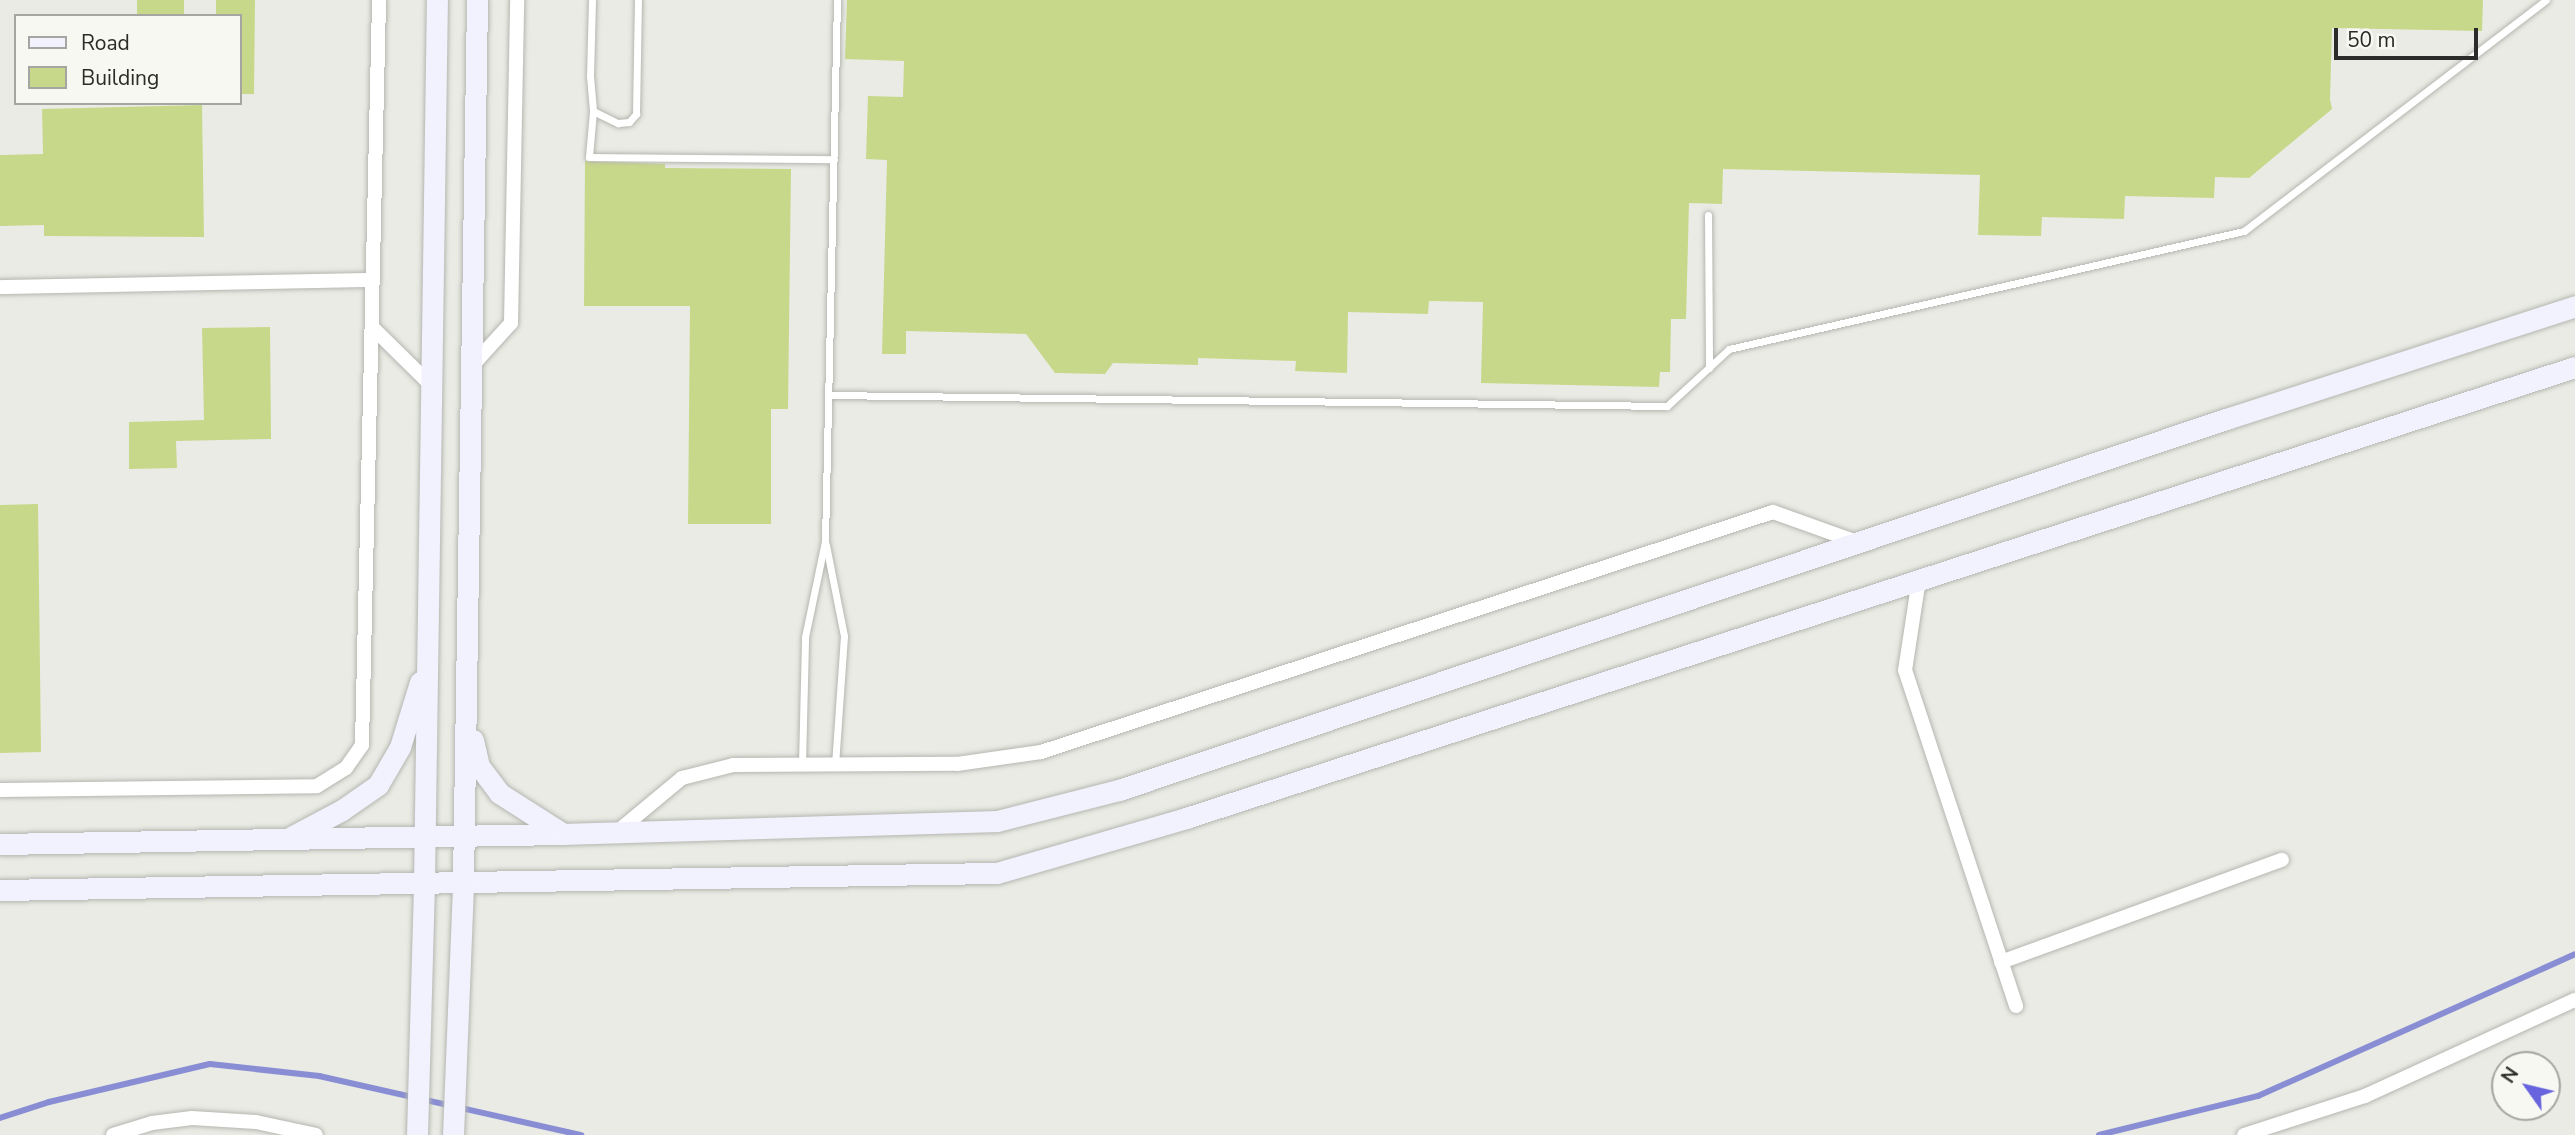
<!DOCTYPE html>
<html>
<head>
<meta charset="utf-8">
<style>
  body { margin:0 }
  #map { position:relative; width:2575px; height:1135px; overflow:hidden; background:#e9ebe4; font-family:"Nunito Sans",sans-serif }
  div>[style] { position:absolute }
  [style*='--x'] { left:calc(var(--x)*1px); top:calc(var(--y)*1px); width:calc(var(--w)*1px); rotate:calc(var(--a)*1deg) }
  .stream>* { height:6px; margin:-3px; padding:0 3px; transform-origin:3px; border-radius:3px; background:#898ed4 }
  .building>* { inset:0; background:#c8d88a }
  .roads { filter:drop-shadow(0 0 2px #b5b6b0) drop-shadow(0 0 2px #b5b6b0) }
  .lane>* { height:7px; margin:-3.5px; padding:0 3.5px; transform-origin:3.5px; border-radius:3.5px; background:#fff }
  .street>* { height:14px; margin:-7px; padding:0 7px; transform-origin:7px; border-radius:7px; background:#fff }
  .secondary>* { height:21px; margin:-10.5px; padding:0 10.5px; transform-origin:10.5px; border-radius:10.5px; background:#f1f2fd }
  span { translate:-50% -50%; white-space:nowrap; text-align:center; line-height:1.15; -webkit-text-stroke:6px #f7f8f1; paint-order:stroke }
  .legend { position:absolute; left:14px; top:14px; width:228px; height:91px; box-sizing:border-box; background:#f7f8f1; border:2px solid #a5a6a1; margin:0; padding:9px 12px; list-style:none; font-size:21px; color:#2b2b29 }
  .legend li { display:flex; align-items:center; gap:14px; height:35px }
  .legend b { width:35px; border:2px solid #a5a6a1 }
  .north { position:absolute; left:2491px; top:1051px; width:70px; height:70px; box-sizing:border-box; background:#f7f8f1; border:2px solid #a5a6a1; border-radius:50%; rotate:304deg; font-size:19px; font-weight:700; line-height:28px; text-align:center; color:#2b2b29 }
  .north::after { content:''; display:block; margin:auto; width:24px; height:32px; background:#6764de; clip-path:polygon(50% 0,100% 100%,50% 72%,0 100%) }
  .scale { position:absolute; left:2334px; top:28px; width:144px; height:32px; box-sizing:border-box; border:4px solid #2b2b29; border-top:0; padding-left:9px; font-size:21px; line-height:24px; white-space:nowrap; color:#2b2b29; -webkit-text-stroke:5px #f7f8f1; paint-order:stroke }
</style>
</head>
<body>
<div id="map">
  <div class="stream">
    <i style="--x:0;--y:1118;--w:52;--a:-18.1"></i>
    <i style="--x:49;--y:1102;--w:165;--a:-13.3"></i>
    <i style="--x:210;--y:1064;--w:110;--a:6.3"></i>
    <i style="--x:319;--y:1076;--w:269;--a:12.7"></i>
    <i style="--x:2099;--y:1135;--w:164;--a:-13.8"></i>
    <i style="--x:2258;--y:1096;--w:347;--a:-24.1"></i>
  </div>
  <div class="building">
    <i style="clip-path:polygon(137px 0,184px 0,184px 16px,137px 16px)"></i>
    <i style="clip-path:polygon(216px 0,255px 0,254px 94px,240px 94px,240px 16px,216px 16px)"></i>
    <i style="clip-path:polygon(847px 0,2483px 0,2482px 31px,2332px 28px,2330px 99px,2332px 109px,2249px 178px,2215px 177px,2214px 198px,2125px 196px,2124px 219px,2042px 217px,2041px 236px,1978px 235px,1980px 175px,1723px 169px,1722px 204px,1689px 203px,1686px 319px,1671px 319px,1670px 372px,1660px 372px,1659px 387px,1481px 383px,1483px 302px,1429px 301px,1428px 314px,1348px 312px,1347px 373px,1295px 371px,1296px 361px,1198px 358px,1198px 365px,1113px 363px,1105px 374px,1055px 373px,1026px 334px,906px 331px,906px 354px,882px 354px,887px 160px,866px 159px,868px 96px,903px 97px,904px 61px,845px 59px)"></i>
    <i style="clip-path:polygon(202px 105px,204px 237px,44px 236px,44px 225px,0 226px,0 155px,43px 154px,42px 109px)"></i>
    <i style="clip-path:polygon(585px 161px,665px 164px,665px 168px,791px 169px,788px 409px,771px 409px,771px 524px,688px 524px,690px 306px,584px 306px)"></i>
    <i style="clip-path:polygon(270px 327px,271px 439px,176px 441px,177px 468px,129px 469px,129px 422px,204px 420px,202px 328px)"></i>
    <i style="clip-path:polygon(38px 504px,41px 752px,0 753px,0 505px)"></i>
  </div>
  <div class="roads">
    <div class="lane">
      <i style="--x:592;--y:0;--w:76;--a:91.5"></i>
      <i style="--x:590;--y:76;--w:35;--a:85"></i>
      <i style="--x:593;--y:111;--w:28;--a:26"></i>
      <i style="--x:618;--y:123;--w:11;--a:-5"></i>
      <i style="--x:629;--y:122;--w:11;--a:-49"></i>
      <i style="--x:636;--y:114;--w:114;--a:-89"></i>
      <i style="--x:593;--y:111;--w:46;--a:95"></i>
      <i style="--x:589;--y:157;--w:245;--a:0.5"></i>
      <i style="--x:1708;--y:215;--w:153;--a:89.6"></i>
      <i style="--x:828;--y:395;--w:839;--a:0.75"></i>
      <i style="--x:1667;--y:406;--w:84;--a:-42.6"></i>
      <i style="--x:1729;--y:349;--w:528;--a:-12.91"></i>
      <i style="--x:2244;--y:231;--w:380;--a:-37.4"></i>
      <i style="--x:826;--y:545;--w:93;--a:78.8"></i>
      <i style="--x:844;--y:636;--w:128;--a:94"></i>
      <i style="--x:802;--y:764;--w:127;--a:-88.6"></i>
      <i style="--x:805;--y:637;--w:98;--a:-78.2"></i>
      <i style="--x:825;--y:541;--w:541;--a:-88.73"></i>
    </div>
    <div class="street">
      <i style="--x:0;--y:287;--w:373;--a:-1.1"></i>
      <i style="--x:372;--y:327;--w:83;--a:44.5"></i>
      <i style="--x:471;--y:367;--w:59;--a:-47.7"></i>
      <i style="--x:511;--y:323;--w:323;--a:-88.9"></i>
      <i style="--x:1919;--y:579;--w:92;--a:98.7"></i>
      <i style="--x:1905;--y:670;--w:354;--a:71.7"></i>
      <i style="--x:0;--y:790;--w:317;--a:-0.7"></i>
      <i style="--x:317;--y:786;--w:34;--a:-32"></i>
      <i style="--x:346;--y:768;--w:28;--a:-55"></i>
      <i style="--x:362;--y:745;--w:745;--a:-88.69"></i>
      <i style="--x:617;--y:832;--w:85;--a:-39.7"></i>
      <i style="--x:682;--y:778;--w:53;--a:-14.3"></i>
      <i style="--x:733;--y:765;--w:224;--a:-0.3"></i>
      <i style="--x:957;--y:764;--w:85;--a:-8.1"></i>
      <i style="--x:1041;--y:752;--w:770;--a:-18.15"></i>
      <i style="--x:1773;--y:512;--w:89;--a:19.7"></i>
      <i style="--x:2001;--y:962;--w:299;--a:-20"></i>
      <i style="--x:113;--y:1135;--w:41;--a:-17.1"></i>
      <i style="--x:152;--y:1123;--w:40;--a:-7.1"></i>
      <i style="--x:192;--y:1118;--w:64;--a:3.6"></i>
      <i style="--x:256;--y:1122;--w:61;--a:12.2"></i>
      <i style="--x:2244;--y:1135;--w:127;--a:-17.9"></i>
      <i style="--x:2365;--y:1096;--w:231;--a:-24.6"></i>
    </div>
    <div class="secondary">
      <i style="--x:473;--y:740;--w:27;--a:77"></i>
      <i style="--x:479;--y:766;--w:34;--a:53"></i>
      <i style="--x:499;--y:793;--w:76;--a:32.6"></i>
      <i style="--x:291;--y:837;--w:58;--a:-27.9"></i>
      <i style="--x:342;--y:810;--w:44;--a:-34.8"></i>
      <i style="--x:378;--y:785;--w:44;--a:-59.9"></i>
      <i style="--x:400;--y:747;--w:68;--a:-72.9"></i>
      <i style="--x:0;--y:844;--w:563;--a:-1.02"></i>
      <i style="--x:563;--y:834;--w:434;--a:-1.7"></i>
      <i style="--x:997;--y:821;--w:126;--a:-14.3"></i>
      <i style="--x:1119;--y:790;--w:1168;--a:-18.53"></i>
      <i style="--x:2226;--y:419;--w:367;--a:-17.9"></i>
      <i style="--x:0;--y:890;--w:997;--a:-0.98"></i>
      <i style="--x:997;--y:873;--w:197;--a:-16.2"></i>
      <i style="--x:1186;--y:818;--w:1460;--a:-17.99"></i>
      <i style="--x:417;--y:1135;--w:253;--a:-88.4"></i>
      <i style="--x:424;--y:882;--w:882;--a:-89.16"></i>
      <i style="--x:453;--y:1135;--w:253;--a:-87.7"></i>
      <i style="--x:463;--y:882;--w:882;--a:-89.09"></i>
    </div>
  </div>
  <ul class="legend">
  <li><b style="height:9px;background:#f1f2fd"></b>Road</li>
  <li><b style="height:19px;background:#c8d88a"></b>Building</li>
  </ul>
  <div class="north">N</div>
  <div class="scale">50 m</div>
</div>
</body>
</html>
